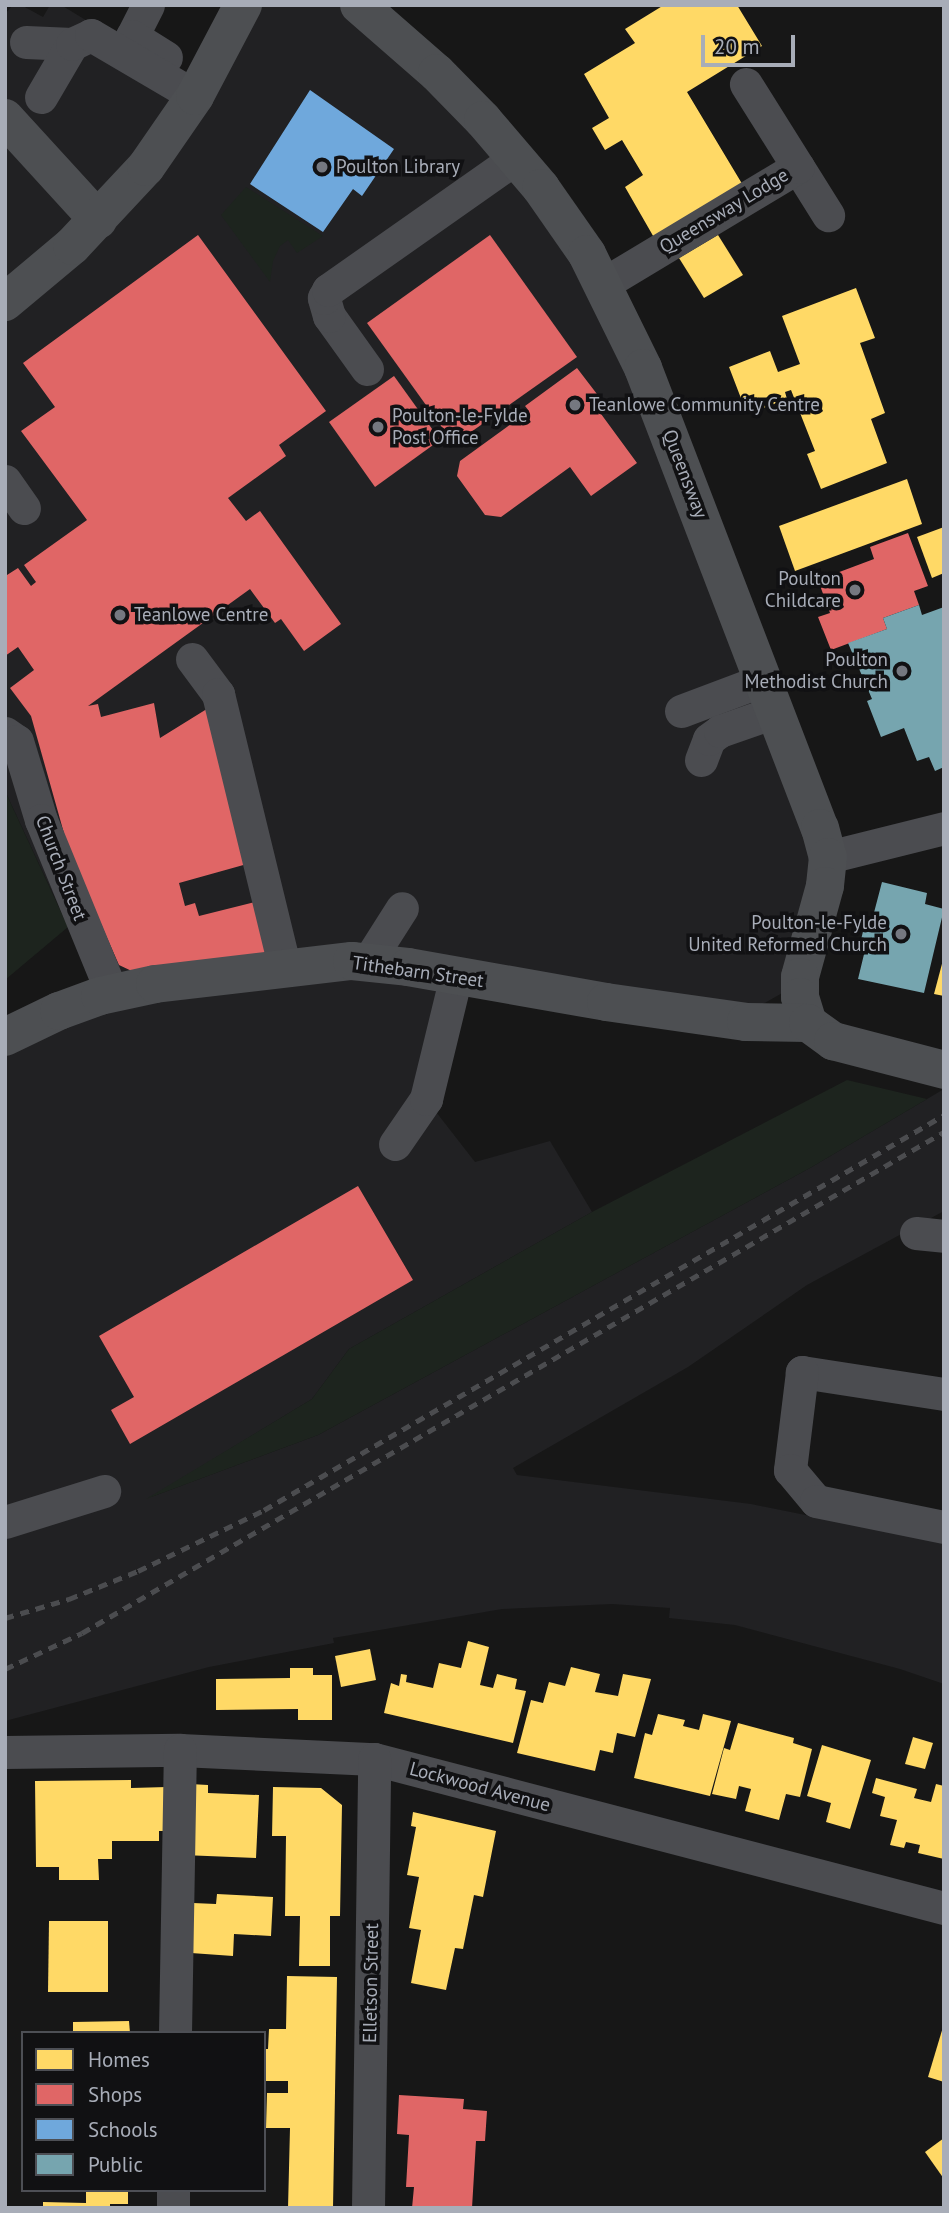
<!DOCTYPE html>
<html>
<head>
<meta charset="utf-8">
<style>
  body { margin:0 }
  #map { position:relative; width:949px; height:2213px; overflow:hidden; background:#171717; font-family:"PT Sans",sans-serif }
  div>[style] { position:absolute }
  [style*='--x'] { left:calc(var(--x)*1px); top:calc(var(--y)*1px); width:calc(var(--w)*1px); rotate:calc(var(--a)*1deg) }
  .built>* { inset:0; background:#212123 }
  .green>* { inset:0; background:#1d241e }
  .homes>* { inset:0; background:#ffd966 }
  .shops>* { inset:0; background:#e06666 }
  .schools>* { inset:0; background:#6fa8dc }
  .public>* { inset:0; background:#76a5af }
  .minor>* { height:33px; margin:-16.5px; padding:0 16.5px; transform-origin:16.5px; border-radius:16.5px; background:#4b4c50 }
  .major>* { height:38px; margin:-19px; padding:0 19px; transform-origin:19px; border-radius:19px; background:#4d4f52 }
  .rail>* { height:5px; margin-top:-2.5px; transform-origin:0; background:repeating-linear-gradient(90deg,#4b4c4f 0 9px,transparent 0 16px) }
  .dots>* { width:19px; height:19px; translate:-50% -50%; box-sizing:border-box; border:4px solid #111113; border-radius:50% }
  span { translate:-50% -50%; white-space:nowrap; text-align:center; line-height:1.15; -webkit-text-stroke:7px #111113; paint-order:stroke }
  .poi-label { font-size:19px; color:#a8adb8 }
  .left { translate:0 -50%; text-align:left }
  .right { translate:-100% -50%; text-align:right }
  .street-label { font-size:19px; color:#a8adb8 }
  .frame { position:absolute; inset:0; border:7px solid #a8adb8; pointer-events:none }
  .legend { position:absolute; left:21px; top:2031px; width:245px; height:161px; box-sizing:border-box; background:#111113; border:2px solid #4d4f55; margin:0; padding:9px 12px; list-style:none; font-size:21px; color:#a8adb8 }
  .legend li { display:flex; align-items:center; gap:14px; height:35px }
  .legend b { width:35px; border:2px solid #4d4f55 }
  .scale { position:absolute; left:701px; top:35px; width:94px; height:32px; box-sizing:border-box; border:4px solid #a8adb8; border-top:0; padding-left:9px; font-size:21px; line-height:24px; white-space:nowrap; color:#a8adb8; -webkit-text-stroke:5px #111113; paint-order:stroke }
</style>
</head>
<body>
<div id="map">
  <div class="built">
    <i style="clip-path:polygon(13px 5px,21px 5px,43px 17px,50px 5px,61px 5px,199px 89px,243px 5px,359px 5px,569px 226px,820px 828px,784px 992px,761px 1005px,456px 976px,426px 1099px,475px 1162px,550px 1141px,592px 1212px,349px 1349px,312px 1399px,151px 1497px,318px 1435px,810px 1168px,944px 1089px,944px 1211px,807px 1285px,688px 1367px,513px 1468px,517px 1475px,751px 1504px,944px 1543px,944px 1684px,900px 1669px,735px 1625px,669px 1618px,670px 1608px,612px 1604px,502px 1609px,333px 1638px,334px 1643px,209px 1667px,5px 1721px,5px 1037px,111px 993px,68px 926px,5px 791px,5px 14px)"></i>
  </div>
  <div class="green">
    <i style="clip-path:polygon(246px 187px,323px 236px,297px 253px,288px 240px,280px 246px,273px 261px,270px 282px,221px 215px)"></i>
    <i style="clip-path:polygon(5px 791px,68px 927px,5px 980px)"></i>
    <i style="clip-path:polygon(847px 1080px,927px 1099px,810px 1168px,318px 1435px,146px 1499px,312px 1399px,349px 1349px,592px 1212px)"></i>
  </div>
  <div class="homes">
    <i style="clip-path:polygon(664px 5px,737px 5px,762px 46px,687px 92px,744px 187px,656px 241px,625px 187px,643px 175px,622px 140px,605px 150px,592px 128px,609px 118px,584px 74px,635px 43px,625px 29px)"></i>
    <i style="clip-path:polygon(718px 235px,743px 275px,704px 298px,679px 258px)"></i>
    <i style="clip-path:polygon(856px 288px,875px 338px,860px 343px,885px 413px,871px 419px,887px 463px,821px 489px,807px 454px,815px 451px,791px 390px,785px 392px,787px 399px,747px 414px,729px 367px,770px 351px,778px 372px,800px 364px,782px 316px)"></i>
    <i style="clip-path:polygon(907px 479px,922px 524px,795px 571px,779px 526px)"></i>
    <i style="clip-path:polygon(944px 527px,944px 573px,932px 578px,917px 537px)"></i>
    <i style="clip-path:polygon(943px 960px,944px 960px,944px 996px,934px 994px)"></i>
    <i style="clip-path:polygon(468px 1641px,489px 1647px,480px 1685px,493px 1688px,497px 1674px,517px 1679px,515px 1689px,526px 1691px,513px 1743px,384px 1713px,391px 1683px,399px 1686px,401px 1674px,407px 1675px,406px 1682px,433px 1688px,439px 1663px,461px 1668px)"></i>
    <i style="clip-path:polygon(370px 1649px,376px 1680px,341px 1687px,335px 1656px)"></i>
    <i style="clip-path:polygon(571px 1667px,600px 1674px,595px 1692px,618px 1696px,623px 1674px,651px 1679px,635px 1737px,617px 1733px,613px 1753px,600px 1750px,595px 1771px,517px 1753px,531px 1700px,543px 1703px,549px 1682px,565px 1686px)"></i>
    <i style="clip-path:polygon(290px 1668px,313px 1668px,313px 1675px,332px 1675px,332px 1720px,298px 1720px,298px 1709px,216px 1710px,216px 1679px,290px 1678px)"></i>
    <i style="clip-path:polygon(658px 1714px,685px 1720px,683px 1726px,699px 1730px,703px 1714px,731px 1721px,710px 1796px,634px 1778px,645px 1733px,652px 1735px)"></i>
    <i style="clip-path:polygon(738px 1723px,794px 1738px,793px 1743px,812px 1749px,800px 1797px,786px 1794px,779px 1820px,745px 1811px,751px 1789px,739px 1786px,736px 1799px,712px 1794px,724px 1748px,730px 1750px)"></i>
    <i style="clip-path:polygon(913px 1737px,933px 1743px,925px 1769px,905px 1764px)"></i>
    <i style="clip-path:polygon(822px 1745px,871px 1760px,850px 1829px,826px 1822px,831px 1803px,807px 1796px)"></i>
    <i style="clip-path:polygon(876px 1778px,917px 1789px,914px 1798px,931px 1802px,936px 1784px,944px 1786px,944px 1859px,918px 1853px,920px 1845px,906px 1842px,904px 1848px,890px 1845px,897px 1820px,880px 1816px,885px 1797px,872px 1793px)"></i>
    <i style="clip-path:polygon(131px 1780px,131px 1788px,167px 1787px,167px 1831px,159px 1831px,159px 1841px,112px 1841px,112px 1859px,98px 1859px,99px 1880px,59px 1880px,59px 1867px,36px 1867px,35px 1781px)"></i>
    <i style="clip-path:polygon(190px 1784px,208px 1785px,208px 1793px,259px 1795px,256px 1858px,183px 1855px)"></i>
    <i style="clip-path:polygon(273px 1787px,321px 1788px,342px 1805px,340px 1916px,330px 1916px,330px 1966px,299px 1966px,300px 1916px,285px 1916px,286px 1836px,272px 1836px)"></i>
    <i style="clip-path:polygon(413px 1812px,496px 1831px,483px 1897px,474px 1895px,463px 1949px,455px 1948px,446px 1990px,411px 1983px,421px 1930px,409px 1928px,419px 1877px,407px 1875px,416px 1827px,411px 1826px)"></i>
    <i style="clip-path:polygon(217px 1894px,273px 1897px,271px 1936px,234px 1934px,233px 1956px,191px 1953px,193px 1903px,216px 1904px)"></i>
    <i style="clip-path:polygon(49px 1921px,108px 1921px,108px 1992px,48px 1992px)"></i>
    <i style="clip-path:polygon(287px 1976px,337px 1977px,333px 2208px,288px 2208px,290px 2128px,266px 2128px,267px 2093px,288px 2093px,288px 2081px,264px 2081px,264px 2049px,268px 2049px,269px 2029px,286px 2029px)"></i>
    <i style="clip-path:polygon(129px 2021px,130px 2033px,73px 2033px,73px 2022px)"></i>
    <i style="clip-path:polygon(943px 2027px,944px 2028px,944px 2082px,928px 2077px)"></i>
    <i style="clip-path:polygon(944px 2138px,944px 2179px,925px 2152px)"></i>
    <i style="clip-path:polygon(86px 2190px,128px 2190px,128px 2204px,110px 2204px,110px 2208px,43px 2208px,43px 2202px,86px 2203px)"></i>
  </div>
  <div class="shops">
    <i style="clip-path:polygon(198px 235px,326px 411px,279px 445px,286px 456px,228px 498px,246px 521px,260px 511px,341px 624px,304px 651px,281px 619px,275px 623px,250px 589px,88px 706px,98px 704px,101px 717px,154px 703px,160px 738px,210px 707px,247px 864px,179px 883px,185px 906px,195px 903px,199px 916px,255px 902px,268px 953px,138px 974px,119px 965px,69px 851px,31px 716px,10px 688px,34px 670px,18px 647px,5px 656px,5px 572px,7px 575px,18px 568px,31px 586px,36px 582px,24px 565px,87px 520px,21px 431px,55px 407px,23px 363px)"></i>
    <i style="clip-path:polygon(490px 235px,577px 357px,454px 444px,367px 323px)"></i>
    <i style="clip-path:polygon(577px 368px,600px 398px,593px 403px,637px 463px,591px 496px,570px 467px,501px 517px,485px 515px,457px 476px,460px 461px,529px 411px,525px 406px)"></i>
    <i style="clip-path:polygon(394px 376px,440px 440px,375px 487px,329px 422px)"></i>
    <i style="clip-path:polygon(908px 533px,928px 586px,914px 591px,919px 605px,883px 618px,887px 629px,831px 650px,818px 617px,830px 613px,818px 580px,874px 559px,870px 547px)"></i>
    <i style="clip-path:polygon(358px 1186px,413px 1280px,130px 1444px,111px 1410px,134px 1397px,99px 1336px)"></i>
    <i style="clip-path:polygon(399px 2095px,464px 2099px,463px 2109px,487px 2111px,485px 2141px,476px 2141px,472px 2208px,412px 2208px,414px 2187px,406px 2187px,409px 2135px,397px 2134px)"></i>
  </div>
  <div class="schools">
    <i style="clip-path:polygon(310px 90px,394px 149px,362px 196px,353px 189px,323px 232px,250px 184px)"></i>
  </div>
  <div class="public">
    <i style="clip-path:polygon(919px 605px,922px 615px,944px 607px,944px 767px,935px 771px,929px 757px,917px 761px,904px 728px,881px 737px,867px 701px,872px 699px,848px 643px,887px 629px,883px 618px)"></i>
    <i style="clip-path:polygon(882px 882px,927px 893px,925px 904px,944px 909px,924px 993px,858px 979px,866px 946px,860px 944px,865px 923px,871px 924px)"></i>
  </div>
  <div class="minor">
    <i style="--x:148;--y:5;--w:35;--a:117"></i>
    <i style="--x:132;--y:36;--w:40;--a:32"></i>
    <i style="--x:26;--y:42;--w:46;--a:2.5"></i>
    <i style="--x:41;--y:97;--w:61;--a:-59.7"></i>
    <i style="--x:72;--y:44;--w:21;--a:-25"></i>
    <i style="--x:91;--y:35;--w:121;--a:30.4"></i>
    <i style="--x:798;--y:167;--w:57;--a:58"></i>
    <i style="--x:603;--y:284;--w:227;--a:-31"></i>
    <i style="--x:798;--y:167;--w:98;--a:-122.1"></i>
    <i style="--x:367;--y:369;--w:65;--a:-125.6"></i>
    <i style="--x:329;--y:316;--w:19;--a:-106"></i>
    <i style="--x:324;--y:298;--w:9;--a:-63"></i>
    <i style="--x:328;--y:290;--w:230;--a:-35.1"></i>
    <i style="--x:5;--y:481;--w:33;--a:55"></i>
    <i style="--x:192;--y:659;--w:44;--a:53.4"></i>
    <i style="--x:218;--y:694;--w:282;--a:76.3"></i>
    <i style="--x:681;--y:711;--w:88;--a:-20.7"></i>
    <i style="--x:5;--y:733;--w:14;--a:34"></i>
    <i style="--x:17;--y:741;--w:83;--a:73.1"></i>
    <i style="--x:41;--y:820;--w:187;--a:67.7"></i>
    <i style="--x:701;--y:760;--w:22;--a:-69"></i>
    <i style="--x:709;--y:739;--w:14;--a:-36"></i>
    <i style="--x:720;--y:731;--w:57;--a:-19.4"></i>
    <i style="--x:828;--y:857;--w:120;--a:-14"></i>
    <i style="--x:367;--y:963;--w:65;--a:-57.5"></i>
    <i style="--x:395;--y:1144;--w:55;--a:-55.4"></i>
    <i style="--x:426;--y:1099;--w:127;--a:-76.3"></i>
    <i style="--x:916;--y:1233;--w:28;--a:6"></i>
    <i style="--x:944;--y:1394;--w:144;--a:-171.2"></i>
    <i style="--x:802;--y:1372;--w:99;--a:97"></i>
    <i style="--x:790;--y:1470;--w:40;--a:50"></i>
    <i style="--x:816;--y:1501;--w:131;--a:11.5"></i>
    <i style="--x:5;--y:1522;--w:104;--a:-17.4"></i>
    <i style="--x:5;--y:1752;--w:175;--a:-0.7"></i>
    <i style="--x:180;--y:1750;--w:194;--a:2.7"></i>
    <i style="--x:374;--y:1759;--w:589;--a:14.65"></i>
    <i style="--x:175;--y:2033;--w:283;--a:-89"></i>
    <i style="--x:173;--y:2208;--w:18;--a:-90"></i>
    <i style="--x:368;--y:2208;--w:449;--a:-89.2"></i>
  </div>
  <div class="major">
    <i style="--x:359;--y:5;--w:103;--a:41.1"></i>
    <i style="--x:437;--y:73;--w:66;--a:45.6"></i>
    <i style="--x:483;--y:120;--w:89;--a:49.5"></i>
    <i style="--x:541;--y:188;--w:80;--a:55.1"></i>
    <i style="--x:587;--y:254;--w:127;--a:63.8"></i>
    <i style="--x:643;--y:368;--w:493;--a:69"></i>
    <i style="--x:820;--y:828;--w:30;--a:75"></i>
    <i style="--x:828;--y:857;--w:29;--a:96"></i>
    <i style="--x:825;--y:886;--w:94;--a:105.4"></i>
    <i style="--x:800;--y:977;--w:20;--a:90"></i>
    <i style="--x:800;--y:997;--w:27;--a:73"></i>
    <i style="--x:5;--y:118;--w:138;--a:47.6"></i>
    <i style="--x:5;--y:302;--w:87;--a:-39.9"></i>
    <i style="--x:72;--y:246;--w:108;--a:-46.9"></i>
    <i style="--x:146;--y:167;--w:86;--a:-55.4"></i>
    <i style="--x:195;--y:96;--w:103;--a:-62.2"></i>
    <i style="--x:5;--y:1037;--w:60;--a:-25.7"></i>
    <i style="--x:59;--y:1011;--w:44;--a:-20.1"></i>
    <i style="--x:100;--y:996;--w:56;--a:-12.3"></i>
    <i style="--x:155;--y:984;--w:198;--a:-6.7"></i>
    <i style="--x:352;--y:961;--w:56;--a:6.1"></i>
    <i style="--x:408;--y:967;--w:201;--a:10"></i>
    <i style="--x:606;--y:1002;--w:141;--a:8.1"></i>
    <i style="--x:746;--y:1022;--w:62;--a:0.9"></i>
    <i style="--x:808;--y:1023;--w:31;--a:36"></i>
    <i style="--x:833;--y:1041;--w:115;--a:14.6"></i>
  </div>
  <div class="rail">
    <i style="--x:5;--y:1618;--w:67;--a:-16.5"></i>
    <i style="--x:69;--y:1599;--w:74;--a:-22.1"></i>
    <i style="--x:138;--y:1571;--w:140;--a:-25.8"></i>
    <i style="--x:264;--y:1510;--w:786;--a:-30.15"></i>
    <i style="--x:5;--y:1669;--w:85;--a:-25.1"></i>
    <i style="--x:82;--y:1633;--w:997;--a:-30.17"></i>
  </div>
  <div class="dots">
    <i style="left:322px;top:167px;background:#757880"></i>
    <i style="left:575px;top:405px;background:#757880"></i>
    <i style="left:378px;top:427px;background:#757880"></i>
    <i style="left:855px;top:590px;background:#757880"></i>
    <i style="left:120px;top:615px;background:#757880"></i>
    <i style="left:902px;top:671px;background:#757880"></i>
    <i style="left:901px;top:934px;background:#757880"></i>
  </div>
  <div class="poi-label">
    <span class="left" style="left:336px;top:167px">Poulton Library</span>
    <span class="left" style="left:589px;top:405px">Teanlowe Community Centre</span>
    <span class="left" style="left:392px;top:427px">Poulton-le-Fylde<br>Post Office</span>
    <span class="right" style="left:841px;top:590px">Poulton<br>Childcare</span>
    <span class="left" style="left:134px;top:615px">Teanlowe Centre</span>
    <span class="right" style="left:888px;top:671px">Poulton<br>Methodist Church</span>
    <span class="right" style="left:887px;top:934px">Poulton-le-Fylde<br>United Reformed Church</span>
  </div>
  <div class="street-label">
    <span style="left:724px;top:211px;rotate:-31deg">Queensway Lodge</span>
    <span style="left:685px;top:474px;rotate:69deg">Queensway</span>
    <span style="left:61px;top:868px;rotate:69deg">Church Street</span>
    <span style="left:418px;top:972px;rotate:8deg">Tithebarn Street</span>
    <span style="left:480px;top:1787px;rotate:15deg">Lockwood Avenue</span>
    <span style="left:371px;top:1983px;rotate:-89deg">Elletson Street</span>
  </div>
  <div class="frame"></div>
  <ul class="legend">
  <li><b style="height:19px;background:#ffd966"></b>Homes</li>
  <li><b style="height:19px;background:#e06666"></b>Shops</li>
  <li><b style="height:19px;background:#6fa8dc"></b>Schools</li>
  <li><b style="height:19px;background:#76a5af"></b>Public</li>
  </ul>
  <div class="scale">20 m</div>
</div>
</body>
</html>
